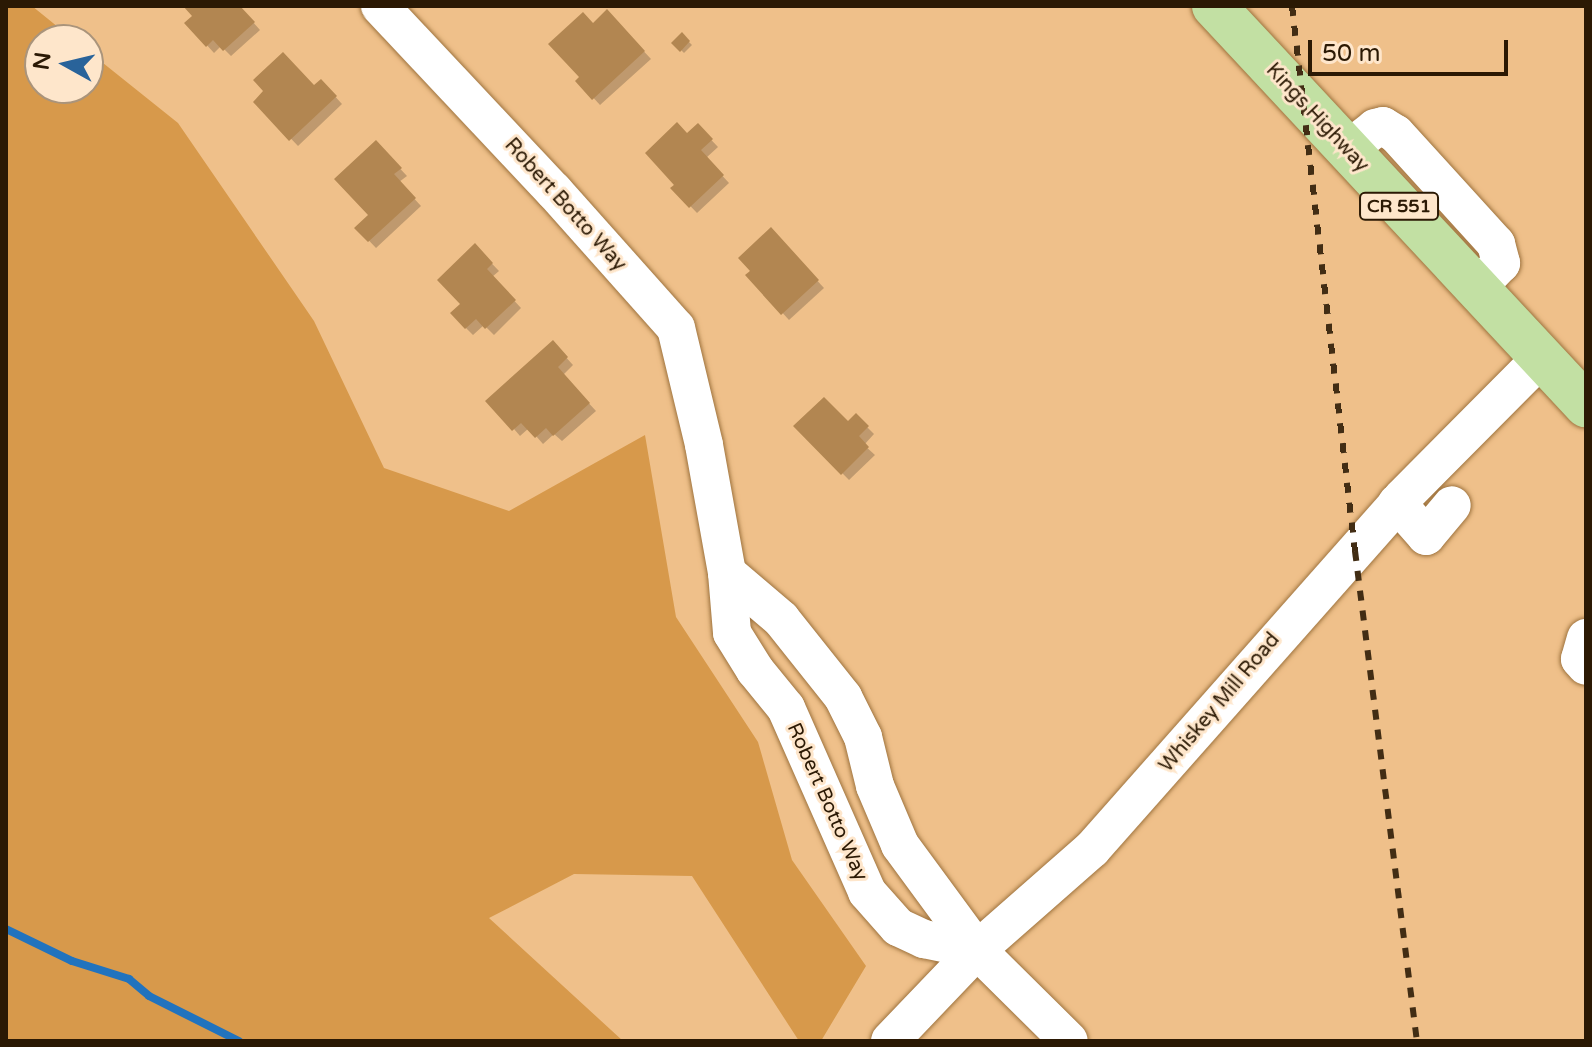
<!DOCTYPE html>
<html>
<head>
<meta charset="utf-8">
<style>
  body { margin:0 }
  #map { position:relative; width:1592px; height:1047px; overflow:hidden; background:#efc08a; font-family:"Varela Round",sans-serif }
  div>[style] { position:absolute }
  [style*='--x'] { left:calc(var(--x)*1px); top:calc(var(--y)*1px); width:calc(var(--w)*1px); rotate:calc(var(--a)*1deg) }
  .green>* { inset:0; background:#d7994b }
  .shadow>* { inset:0; background:#0003 }
  .stream>* { height:8px; margin:-4px; padding:0 4px; transform-origin:4px; border-radius:4px; background:#2173be }
  .building>* { inset:0; background:#b28651 }
  .roads { filter:drop-shadow(0 0 2px #9e733e) drop-shadow(0 0 2px #9e733e) }
  .minor>* { height:38px; margin:-19px; padding:0 19px; transform-origin:19px; border-radius:19px; background:#fff }
  .major>* { height:44px; margin:-22px; padding:0 22px; transform-origin:22px; border-radius:22px; background:#c2e0a3 }
  .rail>* { height:6px; margin-top:-3px; transform-origin:0; background:repeating-linear-gradient(90deg,#422d14 0 10px,transparent 0 20px) }
  span { translate:-50% -50%; white-space:nowrap; text-align:center; line-height:1.15; -webkit-text-stroke:6px #fee6cb; paint-order:stroke }
  .shield-label span { padding:2px 6px; background:#fee6cb; border:2px solid; border-radius:6px; -webkit-text-stroke-width:0 }
  .shield-label { font-size:18px; color:#2b1904; font-weight:700 }
  .street-label { font-size:20px; color:#2b1904 }
  .frame { position:absolute; inset:0; border:8px solid #2b1904; pointer-events:none }
  .north { position:absolute; left:24px; top:24px; width:80px; height:80px; box-sizing:border-box; background:#fee6cb; border:2px solid #aa947b; border-radius:50%; rotate:278deg; font-size:22px; font-weight:700; line-height:32px; text-align:center; color:#2b1904 }
  .north::after { content:''; display:block; margin:auto; width:28px; height:36px; background:#29639a; clip-path:polygon(50% 0,100% 100%,50% 72%,0 100%) }
  .scale { position:absolute; left:1308px; top:40px; width:200px; height:36px; box-sizing:border-box; border:4px solid #2b1904; border-top:0; padding-left:10px; font-size:24px; line-height:28px; white-space:nowrap; color:#2b1904; -webkit-text-stroke:6px #fee6cb; paint-order:stroke }
</style>
</head>
<body>
<div id="map">
  <div class="green">
    <i style="clip-path:polygon(6px 6px,32px 6px,74px 40px,40px 40px,40px 88px,88px 88px,88px 51px,178px 123px,314px 321px,384px 468px,509px 511px,645px 435px,676px 617px,758px 742px,792px 860px,866px 966px,821px 1041px,799px 1041px,692px 876px,574px 874px,489px 918px,623px 1041px,6px 1041px)"></i>
  </div>
  <div class="shadow">
    <i style="clip-path:polygon(185px 6px,239px 6px,260px 30px,231px 56px,221px 46px,214px 53px,187px 23px,195px 17px)"></i>
    <i style="clip-path:polygon(607px 12px,651px 59px,600px 105px,578px 81px,582px 78px,593px 25px)"></i>
    <i style="clip-path:polygon(682px 35px,692px 45px,684px 53px,674px 43px)"></i>
    <i style="clip-path:polygon(321px 81px,342px 104px,298px 146px,256px 102px,314px 88px)"></i>
    <i style="clip-path:polygon(698px 126px,718px 147px,706px 158px,729px 183px,697px 213px,673px 188px,687px 135px)"></i>
    <i style="clip-path:polygon(376px 143px,407px 176px,399px 182px,421px 206px,376px 248px,357px 228px,370px 215px)"></i>
    <i style="clip-path:polygon(771px 230px,824px 288px,789px 320px,748px 275px)"></i>
    <i style="clip-path:polygon(475px 246px,499px 271px,492px 277px,521px 308px,494px 335px,484px 325px,473px 335px,466px 328px,463px 304px)"></i>
    <i style="clip-path:polygon(553px 343px,573px 365px,563px 375px,596px 411px,562px 441px,554px 434px,543px 444px,529px 428px,520px 436px,514px 429px)"></i>
    <i style="clip-path:polygon(856px 416px,874px 434px,864px 445px,875px 455px,849px 480px,796px 426px,848px 424px)"></i>
  </div>
  <div class="stream">
    <i style="--x:6;--y:929;--w:73;--a:25.9"></i>
    <i style="--x:72;--y:961;--w:60;--a:17.5"></i>
    <i style="--x:129;--y:979;--w:26;--a:40"></i>
    <i style="--x:149;--y:996;--w:101;--a:26.6"></i>
  </div>
  <div class="building">
    <i style="clip-path:polygon(183px 6px,240px 6px,255px 22px,223px 51px,213px 40px,206px 47px,184px 23px,192px 16px)"></i>
    <i style="clip-path:polygon(607px 9px,645px 51px,592px 100px,575px 81px,579px 77px,548px 44px,583px 12px,593px 23px)"></i>
    <i style="clip-path:polygon(682px 32px,690px 41px,680px 52px,671px 43px)"></i>
    <i style="clip-path:polygon(283px 52px,314px 85px,321px 79px,337px 96px,289px 141px,253px 102px,263px 91px,253px 80px)"></i>
    <i style="clip-path:polygon(677px 122px,687px 133px,698px 123px,713px 139px,701px 150px,724px 175px,689px 208px,670px 188px,674px 185px,645px 153px)"></i>
    <i style="clip-path:polygon(376px 140px,402px 168px,394px 174px,416px 198px,368px 242px,354px 228px,368px 215px,334px 179px)"></i>
    <i style="clip-path:polygon(771px 227px,819px 280px,781px 315px,745px 275px,750px 271px,738px 258px)"></i>
    <i style="clip-path:polygon(475px 243px,493px 263px,487px 269px,516px 300px,485px 329px,476px 319px,465px 329px,450px 313px,460px 304px,437px 280px)"></i>
    <i style="clip-path:polygon(553px 340px,568px 357px,558px 367px,590px 403px,553px 436px,546px 428px,535px 438px,521px 423px,512px 431px,485px 401px)"></i>
    <i style="clip-path:polygon(824px 397px,848px 421px,856px 413px,869px 426px,859px 436px,869px 447px,841px 475px,793px 426px)"></i>
  </div>
  <div class="roads">
    <div class="minor">
      <i style="--x:380;--y:6;--w:254;--a:46.8"></i>
      <i style="--x:554;--y:191;--w:183;--a:48.3"></i>
      <i style="--x:676;--y:328;--w:120;--a:76.5"></i>
      <i style="--x:704;--y:445;--w:130;--a:79.8"></i>
      <i style="--x:727;--y:573;--w:60;--a:85.2"></i>
      <i style="--x:732;--y:633;--w:44;--a:58.1"></i>
      <i style="--x:755;--y:670;--w:49;--a:50.8"></i>
      <i style="--x:786;--y:708;--w:201;--a:66.2"></i>
      <i style="--x:867;--y:892;--w:47;--a:48.5"></i>
      <i style="--x:898;--y:927;--w:29;--a:25"></i>
      <i style="--x:924;--y:939;--w:54;--a:11.7"></i>
      <i style="--x:1346;--y:151;--w:37;--a:-38"></i>
      <i style="--x:1375;--y:128;--w:8;--a:-14"></i>
      <i style="--x:1383;--y:126;--w:15;--a:32"></i>
      <i style="--x:1396;--y:134;--w:149;--a:47.7"></i>
      <i style="--x:1496;--y:244;--w:20;--a:75"></i>
      <i style="--x:1501;--y:263;--w:35;--a:134"></i>
      <i style="--x:1397;--y:503;--w:44;--a:48.7"></i>
      <i style="--x:1426;--y:536;--w:40;--a:-50"></i>
      <i style="--x:727;--y:573;--w:71;--a:40.4"></i>
      <i style="--x:781;--y:619;--w:100;--a:51.5"></i>
      <i style="--x:843;--y:697;--w:45;--a:63.4"></i>
      <i style="--x:863;--y:737;--w:50;--a:76.2"></i>
      <i style="--x:875;--y:786;--w:64;--a:67"></i>
      <i style="--x:900;--y:845;--w:130;--a:53.7"></i>
      <i style="--x:977;--y:950;--w:129;--a:44.7"></i>
      <i style="--x:1586;--y:638;--w:22;--a:106"></i>
      <i style="--x:1580;--y:659;--w:9;--a:49"></i>
      <i style="--x:890;--y:1041;--w:126;--a:-46.3"></i>
      <i style="--x:977;--y:950;--w:153;--a:-41.3"></i>
      <i style="--x:1092;--y:849;--w:468;--a:-48.5"></i>
      <i style="--x:1402;--y:498;--w:199;--a:-45.2"></i>
    </div>
    <div class="major">
      <i style="--x:1214;--y:6;--w:546;--a:47.01"></i>
    </div>
  </div>
  <div class="rail">
    <i style="--x:1292;--y:6;--w:549;--a:83.41"></i>
    <i style="--x:1355;--y:551;--w:494;--a:82.8"></i>
  </div>
  <div class="shield-label">
    <span style="left:1399px;top:206px">CR 551</span>
  </div>
  <div class="street-label">
    <span style="left:1317px;top:118px;rotate:47deg">Kings Highway</span>
    <span style="left:565px;top:205px;rotate:48deg">Robert Botto Way</span>
    <span style="left:1220px;top:703px;rotate:-50deg">Whiskey Mill Road</span>
    <span style="left:827px;top:802px;rotate:66deg">Robert Botto Way</span>
  </div>
  <div class="frame"></div>
  <div class="north">N</div>
  <div class="scale">50 m</div>
</div>
</body>
</html>
